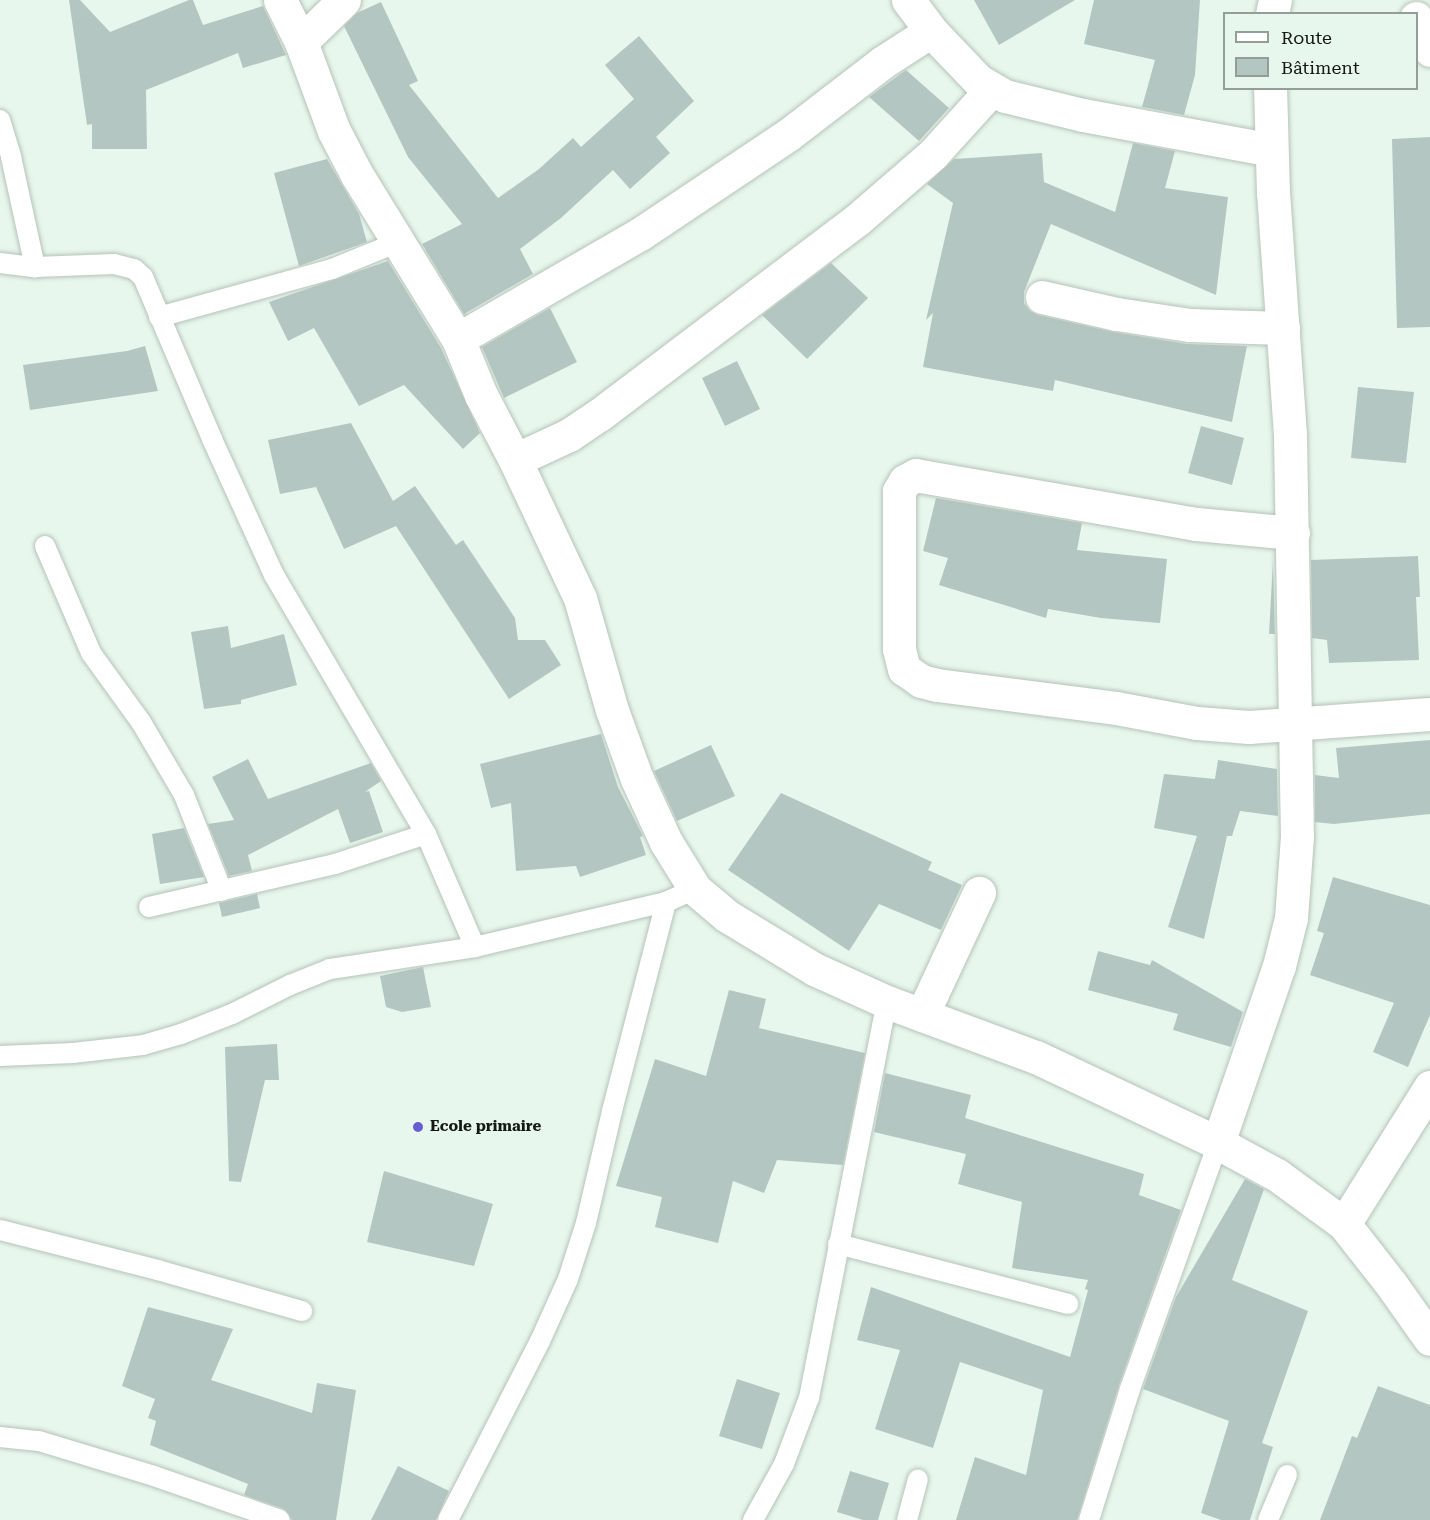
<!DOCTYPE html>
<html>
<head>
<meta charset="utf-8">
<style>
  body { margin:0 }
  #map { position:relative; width:1430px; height:1520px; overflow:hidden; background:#e8f7ed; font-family:"Roboto Serif",serif }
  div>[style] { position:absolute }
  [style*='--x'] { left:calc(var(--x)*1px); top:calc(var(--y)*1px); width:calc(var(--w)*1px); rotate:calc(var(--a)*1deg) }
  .building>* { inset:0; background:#b4c6c2 }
  .roads { filter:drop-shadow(0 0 2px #b5c3b9) drop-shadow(0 0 2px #b5c3b9) }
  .service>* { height:20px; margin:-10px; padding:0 10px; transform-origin:10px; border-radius:10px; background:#fff }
  .minor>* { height:33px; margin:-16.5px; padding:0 16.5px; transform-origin:16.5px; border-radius:16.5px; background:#fff }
  .dots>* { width:16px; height:16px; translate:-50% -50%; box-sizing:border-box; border:3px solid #e8f7ed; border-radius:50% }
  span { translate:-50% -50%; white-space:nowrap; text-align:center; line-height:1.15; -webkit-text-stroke:4.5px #e8f7ed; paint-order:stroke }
  .poi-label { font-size:15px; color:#141916; font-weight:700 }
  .left { translate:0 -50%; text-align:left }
  .legend { position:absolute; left:1223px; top:12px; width:195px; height:78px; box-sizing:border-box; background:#e8f7ed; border:2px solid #939e97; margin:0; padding:8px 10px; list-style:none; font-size:18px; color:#141916 }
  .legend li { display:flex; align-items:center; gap:12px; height:30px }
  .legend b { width:30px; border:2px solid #939e97 }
</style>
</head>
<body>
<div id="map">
  <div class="building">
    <i style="clip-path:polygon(69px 0,80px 0,110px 32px,189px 0,193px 0,203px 25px,263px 6px,286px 55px,243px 68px,238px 53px,146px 90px,147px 149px,92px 149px,92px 124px,87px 125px)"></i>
    <i style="clip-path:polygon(974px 0,1075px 0,999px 45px)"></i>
    <i style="clip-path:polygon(1094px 0,1200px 0,1195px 75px,1184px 115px,1142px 107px,1155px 60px,1084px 44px)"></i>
    <i style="clip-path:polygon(381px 2px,418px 81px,409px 85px,498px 198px,539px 169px,573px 138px,581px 147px,634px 99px,605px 65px,639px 36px,694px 101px,656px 137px,670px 153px,630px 189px,613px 170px,561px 218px,520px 249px,533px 274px,464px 314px,422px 244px,462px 224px,408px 157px,344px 26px,357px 13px)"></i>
    <i style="clip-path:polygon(906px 70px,949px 108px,919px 141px,869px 97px)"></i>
    <i style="clip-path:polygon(1430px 137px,1430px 327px,1397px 328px,1392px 139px)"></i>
    <i style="clip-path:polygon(1133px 143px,1175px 151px,1165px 188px,1228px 197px,1216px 295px,1051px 224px,1024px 292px,1024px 303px,1030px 311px,1038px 315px,1113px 332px,1187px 344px,1247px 346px,1232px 422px,1055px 380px,1053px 391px,923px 367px,933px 313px,926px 320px,953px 203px,927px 184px,954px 159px,1042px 153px,1044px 182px,1115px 212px)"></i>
    <i style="clip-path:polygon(327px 159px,359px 214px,367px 242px,299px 266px,274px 173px)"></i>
    <i style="clip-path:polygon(388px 261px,441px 348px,480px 433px,463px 449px,404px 385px,359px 406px,314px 328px,288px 341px,269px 302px)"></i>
    <i style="clip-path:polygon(831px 263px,868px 298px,807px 359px,762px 315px)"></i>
    <i style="clip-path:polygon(550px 308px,577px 362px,504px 398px,482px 347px)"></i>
    <i style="clip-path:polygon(145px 346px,158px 391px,30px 410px,23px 365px,127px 351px)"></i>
    <i style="clip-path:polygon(737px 361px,760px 409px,725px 426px,702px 378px)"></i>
    <i style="clip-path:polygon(1358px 387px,1414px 392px,1406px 463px,1351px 458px)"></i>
    <i style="clip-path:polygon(351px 423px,393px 501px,415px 486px,456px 545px,463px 540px,515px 618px,518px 640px,545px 640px,561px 665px,509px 699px,396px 526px,344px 549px,316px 487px,280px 494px,268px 440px)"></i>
    <i style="clip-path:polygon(1201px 426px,1244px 438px,1232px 485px,1188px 473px)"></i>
    <i style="clip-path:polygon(936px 498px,1082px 523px,1077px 550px,1167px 559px,1160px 623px,1101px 618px,1048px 609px,1046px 618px,939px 585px,948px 558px,923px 551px)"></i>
    <i style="clip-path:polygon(1418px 556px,1420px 597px,1416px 597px,1419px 660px,1329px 663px,1327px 640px,1312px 638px,1311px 560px)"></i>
    <i style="clip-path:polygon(1273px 561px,1275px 634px,1269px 634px)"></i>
    <i style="clip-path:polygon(228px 626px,231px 648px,284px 634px,297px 685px,241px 700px,241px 704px,204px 709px,191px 632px)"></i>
    <i style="clip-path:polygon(601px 734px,618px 787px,643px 836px,640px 837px,646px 855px,580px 877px,576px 866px,516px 871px,511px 803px,491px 808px,480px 764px)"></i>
    <i style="clip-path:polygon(1430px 740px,1430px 814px,1334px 824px,1315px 822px,1315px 775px,1339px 778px,1336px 748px)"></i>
    <i style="clip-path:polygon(711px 745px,735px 796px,677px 821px,654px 771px)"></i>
    <i style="clip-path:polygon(248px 759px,268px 799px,371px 763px,381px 781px,365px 792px,369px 791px,383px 832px,350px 843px,338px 809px,248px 855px,252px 871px,229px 876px,208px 824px,234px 820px,212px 777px)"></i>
    <i style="clip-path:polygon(1218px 760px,1277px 769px,1278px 816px,1240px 811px,1232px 836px,1227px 836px,1204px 939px,1168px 927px,1197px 836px,1154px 828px,1164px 774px,1215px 779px)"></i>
    <i style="clip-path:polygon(781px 793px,932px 862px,928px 870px,962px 885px,941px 930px,879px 904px,849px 951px,728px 870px)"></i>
    <i style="clip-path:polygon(184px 828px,204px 877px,160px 884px,152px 834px)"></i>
    <i style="clip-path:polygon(1333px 877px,1430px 905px,1430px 1015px,1408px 1067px,1373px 1052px,1394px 1003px,1310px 975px,1324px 933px,1317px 931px)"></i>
    <i style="clip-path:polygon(257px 894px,260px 908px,222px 917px,219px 903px)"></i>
    <i style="clip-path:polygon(1098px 951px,1150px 965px,1152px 960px,1243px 1012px,1231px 1047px,1173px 1030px,1178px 1014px,1088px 990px)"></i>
    <i style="clip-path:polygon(423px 967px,431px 1007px,402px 1012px,386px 1007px,380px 976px)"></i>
    <i style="clip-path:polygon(729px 990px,766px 999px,759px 1028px,865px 1053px,843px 1165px,777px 1160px,764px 1193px,733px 1181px,718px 1243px,655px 1227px,662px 1197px,616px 1186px,655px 1059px,706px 1076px)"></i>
    <i style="clip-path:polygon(277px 1044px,279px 1080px,265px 1080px,241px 1182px,229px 1181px,225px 1047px)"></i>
    <i style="clip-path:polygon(885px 1073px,971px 1095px,965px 1118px,1144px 1174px,1139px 1195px,1181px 1210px,1119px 1385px,1077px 1520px,956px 1520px,975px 1457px,1026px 1475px,1043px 1390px,960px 1362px,933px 1448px,875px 1429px,900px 1350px,857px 1340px,871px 1287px,1070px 1357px,1088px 1290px,1085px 1289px,1088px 1280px,1012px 1268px,1022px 1202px,958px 1184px,966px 1154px,874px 1132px)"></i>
    <i style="clip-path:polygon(384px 1171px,493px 1204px,474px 1266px,367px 1242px)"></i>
    <i style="clip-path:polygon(1245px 1179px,1264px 1189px,1232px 1280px,1308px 1311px,1262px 1443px,1273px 1447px,1250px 1520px,1221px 1520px,1201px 1513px,1229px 1421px,1143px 1389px,1176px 1297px)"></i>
    <i style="clip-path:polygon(148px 1307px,233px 1329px,211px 1380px,312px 1413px,317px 1383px,356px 1390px,336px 1520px,292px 1520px,284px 1509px,244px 1495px,248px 1484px,150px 1445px,156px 1421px,148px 1418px,155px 1399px,122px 1386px)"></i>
    <i style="clip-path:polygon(737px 1379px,780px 1393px,762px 1449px,719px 1436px)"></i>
    <i style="clip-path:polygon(1378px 1386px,1430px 1405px,1430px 1520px,1320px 1520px,1352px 1436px,1357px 1438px)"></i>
    <i style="clip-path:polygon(398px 1466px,449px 1491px,436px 1520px,371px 1520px)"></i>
    <i style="clip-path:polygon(850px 1471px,889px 1483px,878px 1520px,863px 1520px,837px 1512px)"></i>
  </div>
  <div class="roads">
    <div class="service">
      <i style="--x:0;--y:120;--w:39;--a:73"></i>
      <i style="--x:11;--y:157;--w:113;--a:77.7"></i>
      <i style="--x:0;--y:263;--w:35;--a:7"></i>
      <i style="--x:35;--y:267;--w:79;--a:-2.2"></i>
      <i style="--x:114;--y:264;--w:21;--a:14"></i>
      <i style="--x:134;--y:269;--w:12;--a:42"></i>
      <i style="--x:143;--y:277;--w:176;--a:66.9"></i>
      <i style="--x:212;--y:439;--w:149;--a:65.5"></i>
      <i style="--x:274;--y:575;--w:300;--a:59.6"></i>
      <i style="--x:426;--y:834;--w:123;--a:66.6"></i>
      <i style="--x:159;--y:317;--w:180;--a:-15.5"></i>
      <i style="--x:332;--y:269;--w:71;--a:-22.2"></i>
      <i style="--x:45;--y:546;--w:116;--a:66.7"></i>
      <i style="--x:91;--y:653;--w:85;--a:54.1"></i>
      <i style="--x:141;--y:722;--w:85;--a:59.5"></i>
      <i style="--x:184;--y:795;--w:103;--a:68.4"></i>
      <i style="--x:149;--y:907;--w:191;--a:-13"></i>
      <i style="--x:335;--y:864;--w:96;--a:-18.2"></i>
      <i style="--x:0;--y:1056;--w:73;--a:-2.4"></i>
      <i style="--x:73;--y:1053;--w:70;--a:-6.5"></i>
      <i style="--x:143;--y:1045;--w:40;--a:-16"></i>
      <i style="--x:181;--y:1034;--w:55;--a:-21.4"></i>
      <i style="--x:232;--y:1014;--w:65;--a:-26.6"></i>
      <i style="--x:290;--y:985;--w:43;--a:-21.8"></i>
      <i style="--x:330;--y:969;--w:147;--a:-8.6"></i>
      <i style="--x:475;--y:947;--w:196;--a:-13.3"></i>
      <i style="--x:0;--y:1230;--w:163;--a:14.2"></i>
      <i style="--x:158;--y:1270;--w:150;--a:15.9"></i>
      <i style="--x:838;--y:1244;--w:238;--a:14.6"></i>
      <i style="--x:0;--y:1437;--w:39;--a:6"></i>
      <i style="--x:39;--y:1441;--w:120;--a:16.9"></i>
      <i style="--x:154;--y:1476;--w:133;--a:19.2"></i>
      <i style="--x:448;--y:1520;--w:201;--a:-62.8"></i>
      <i style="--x:540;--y:1341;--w:68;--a:-65.7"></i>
      <i style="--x:568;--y:1279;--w:59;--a:-72.2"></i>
      <i style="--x:586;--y:1223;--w:115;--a:-76.9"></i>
      <i style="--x:612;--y:1111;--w:216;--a:-75.5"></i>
      <i style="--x:666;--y:902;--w:32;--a:-24"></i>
      <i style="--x:753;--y:1520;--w:64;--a:-61"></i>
      <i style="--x:784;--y:1464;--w:71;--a:-69.3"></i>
      <i style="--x:809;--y:1398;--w:404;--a:-78.9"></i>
      <i style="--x:907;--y:1520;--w:42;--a:-75"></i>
      <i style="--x:1089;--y:1520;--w:137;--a:-72.6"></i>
      <i style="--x:1130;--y:1389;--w:261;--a:-70.3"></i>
      <i style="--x:1268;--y:1520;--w:49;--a:-67.1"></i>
    </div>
    <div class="minor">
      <i style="--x:280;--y:0;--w:47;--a:63.4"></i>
      <i style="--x:301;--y:42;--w:95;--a:69.7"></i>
      <i style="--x:334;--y:131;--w:50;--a:62.4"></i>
      <i style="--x:357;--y:175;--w:193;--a:58.4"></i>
      <i style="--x:458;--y:339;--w:61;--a:67.7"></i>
      <i style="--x:481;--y:395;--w:73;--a:62.4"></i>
      <i style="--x:515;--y:460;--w:153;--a:64.8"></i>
      <i style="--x:580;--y:598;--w:116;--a:74.1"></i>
      <i style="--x:612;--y:710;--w:73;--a:70.1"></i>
      <i style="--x:637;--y:779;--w:69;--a:65.3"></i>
      <i style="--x:666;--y:842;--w:55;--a:58.3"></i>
      <i style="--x:695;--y:889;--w:42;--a:40.2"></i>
      <i style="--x:727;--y:916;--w:102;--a:31.3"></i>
      <i style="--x:814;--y:969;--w:80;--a:24.3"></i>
      <i style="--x:887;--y:1002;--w:159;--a:20.3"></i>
      <i style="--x:1036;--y:1057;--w:201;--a:25.3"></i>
      <i style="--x:1218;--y:1143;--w:67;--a:28.5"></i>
      <i style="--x:1277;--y:1175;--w:83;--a:36.2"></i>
      <i style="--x:1344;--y:1224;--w:76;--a:51.9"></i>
      <i style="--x:1391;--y:1284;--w:67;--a:54.7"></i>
      <i style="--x:908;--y:0;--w:39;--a:53"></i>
      <i style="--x:931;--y:31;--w:69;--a:46.2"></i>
      <i style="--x:979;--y:81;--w:30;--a:30"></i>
      <i style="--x:1005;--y:96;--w:80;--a:13.7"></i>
      <i style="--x:1083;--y:115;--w:191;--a:10.5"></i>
      <i style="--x:1272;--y:14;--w:14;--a:-78"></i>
      <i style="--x:1416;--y:18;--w:35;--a:66"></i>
      <i style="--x:301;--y:42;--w:60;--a:-44.3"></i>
      <i style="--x:1042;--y:297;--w:77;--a:12.8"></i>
      <i style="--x:1117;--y:314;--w:74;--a:8.6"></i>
      <i style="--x:1190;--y:325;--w:93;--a:1.8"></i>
      <i style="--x:458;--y:339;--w:210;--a:-30"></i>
      <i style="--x:640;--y:234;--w:178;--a:-33.8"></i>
      <i style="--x:788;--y:135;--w:120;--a:-37.5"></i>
      <i style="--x:883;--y:62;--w:57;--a:-32.9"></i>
      <i style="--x:515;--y:460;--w:60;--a:-24.8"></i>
      <i style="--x:569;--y:435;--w:36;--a:-34"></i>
      <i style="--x:599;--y:415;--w:325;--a:-37.1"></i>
      <i style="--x:858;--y:219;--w:99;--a:-40.9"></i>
      <i style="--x:933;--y:154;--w:86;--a:-47.8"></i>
      <i style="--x:1293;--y:533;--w:97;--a:-174.7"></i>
      <i style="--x:1196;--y:524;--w:284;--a:-170.1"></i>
      <i style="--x:916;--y:475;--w:13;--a:151"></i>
      <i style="--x:905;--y:481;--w:12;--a:121"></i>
      <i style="--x:899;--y:491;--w:158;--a:90"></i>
      <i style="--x:899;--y:649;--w:21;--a:76"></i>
      <i style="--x:904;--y:669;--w:21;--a:35"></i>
      <i style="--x:921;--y:681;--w:16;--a:14"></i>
      <i style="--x:937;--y:685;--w:180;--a:7.3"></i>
      <i style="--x:1116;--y:708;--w:82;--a:10.5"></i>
      <i style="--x:1197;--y:723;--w:52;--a:4.4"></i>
      <i style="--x:1249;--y:727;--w:181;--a:-4.1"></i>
      <i style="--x:922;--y:1015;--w:135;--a:-65"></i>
      <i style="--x:1218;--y:1143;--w:187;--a:-71"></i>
      <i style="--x:1279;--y:966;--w:49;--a:-76"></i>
      <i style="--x:1291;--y:918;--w:81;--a:-85.8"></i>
      <i style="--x:1297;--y:837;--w:402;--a:-91"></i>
      <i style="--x:1290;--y:435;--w:243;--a:-94"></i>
      <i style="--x:1273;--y:193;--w:105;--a:-91.6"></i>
      <i style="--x:1344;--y:1224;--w:162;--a:-57.9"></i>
    </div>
  </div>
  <div class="dots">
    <i style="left:418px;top:1127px;background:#675cd5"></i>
  </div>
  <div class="poi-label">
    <span class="left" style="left:430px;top:1127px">Ecole primaire</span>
  </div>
  <ul class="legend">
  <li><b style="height:8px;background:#fff"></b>Route</li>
  <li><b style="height:16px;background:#b4c6c2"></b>Bâtiment</li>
  </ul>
</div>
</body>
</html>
